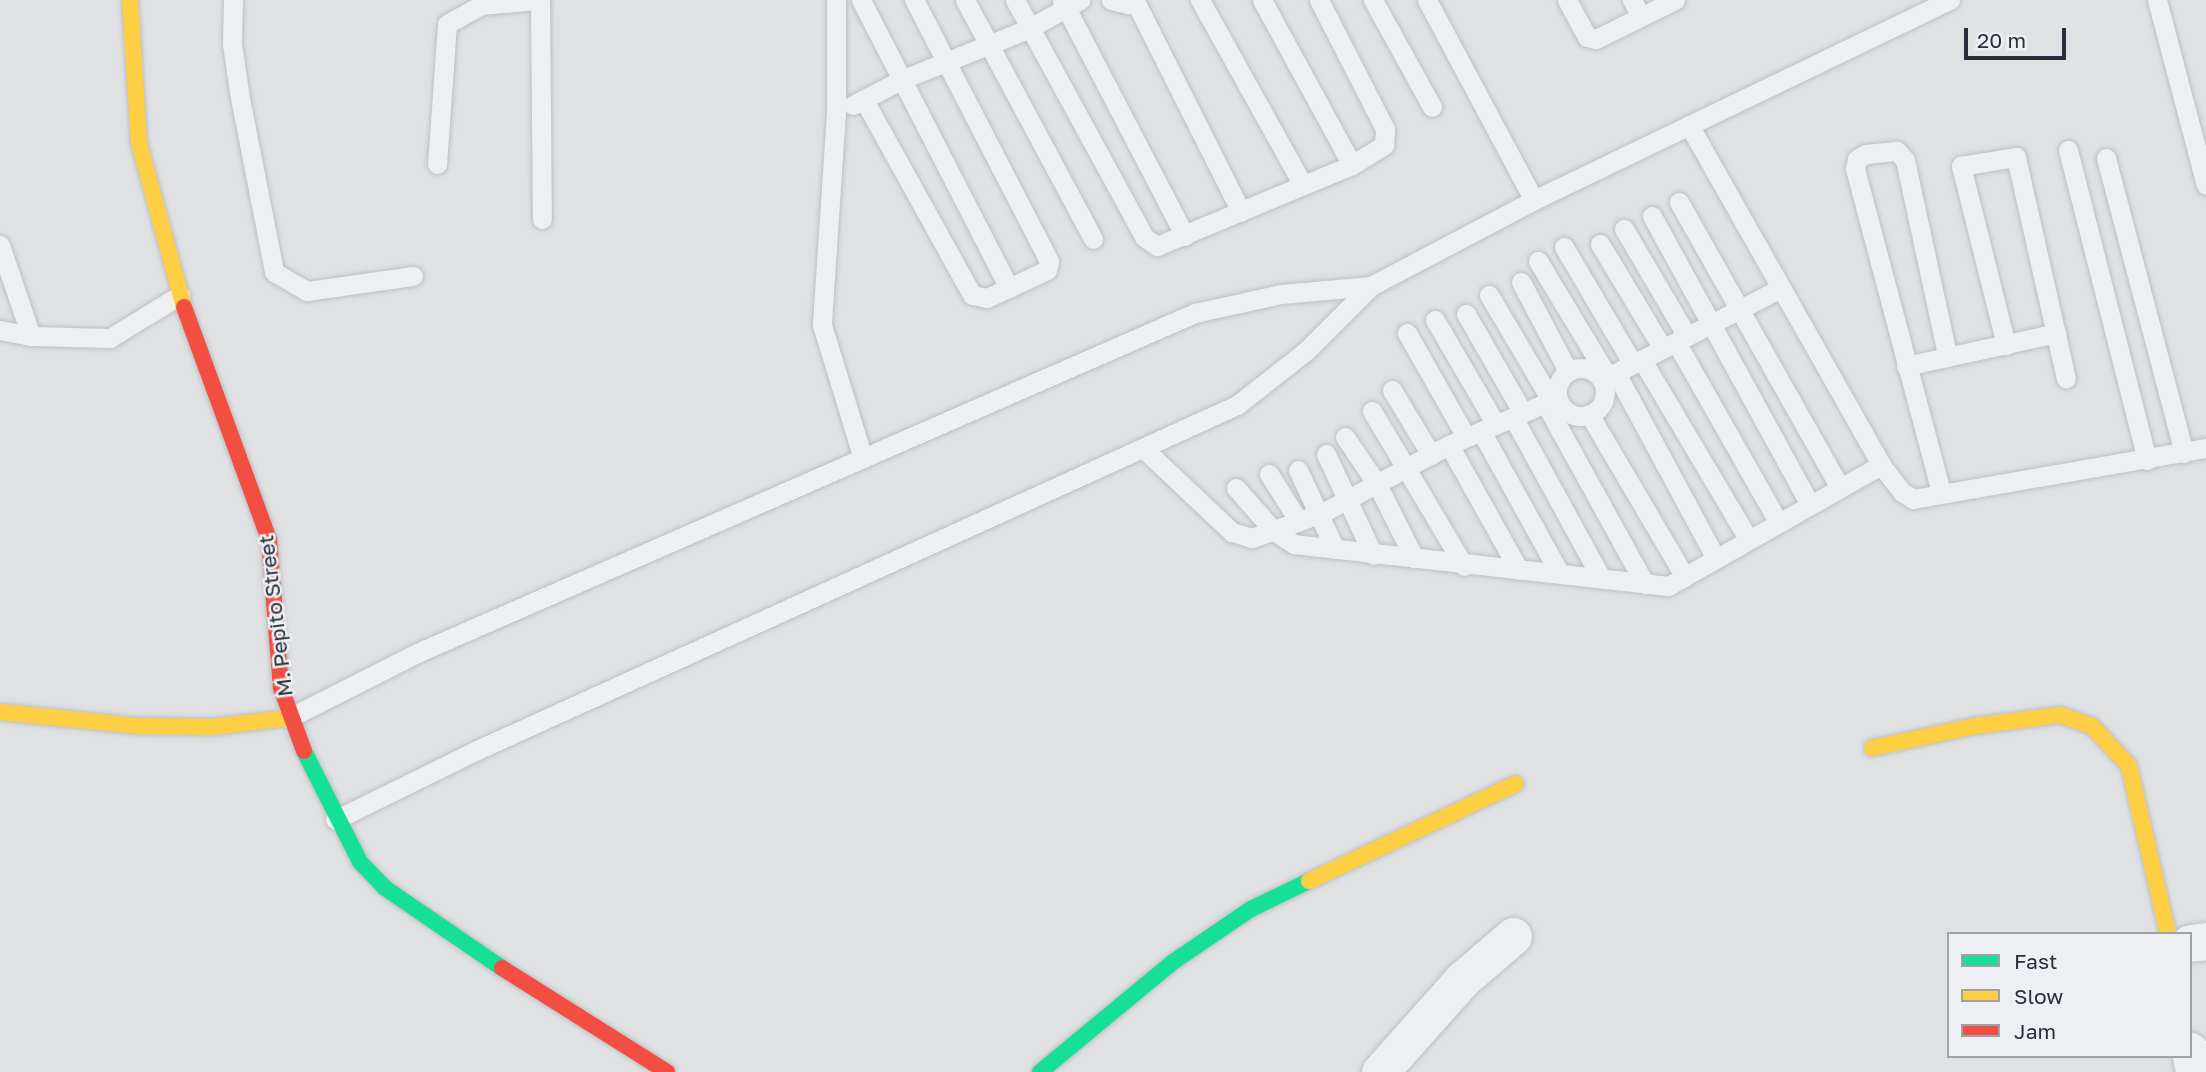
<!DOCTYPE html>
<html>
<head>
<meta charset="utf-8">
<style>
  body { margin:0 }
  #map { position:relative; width:2206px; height:1072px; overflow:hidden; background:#dfe1e3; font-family:"Golos Text",sans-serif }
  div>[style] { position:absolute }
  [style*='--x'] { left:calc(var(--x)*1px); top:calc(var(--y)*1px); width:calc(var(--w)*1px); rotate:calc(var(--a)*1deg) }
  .roads { filter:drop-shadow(0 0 2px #bdbfc1) drop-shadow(0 0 2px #bdbfc1) }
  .lane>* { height:19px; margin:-9.5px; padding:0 9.5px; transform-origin:9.5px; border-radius:9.5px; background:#eeeff1 }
  .lane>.ring { margin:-9.5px; padding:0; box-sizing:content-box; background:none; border:19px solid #eeeff1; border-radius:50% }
  .street>* { height:37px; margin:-18.5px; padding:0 18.5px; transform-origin:18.5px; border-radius:18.5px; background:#eeeff1 }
  .fast>* { height:16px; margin:-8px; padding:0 8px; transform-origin:8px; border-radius:8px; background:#16e098 }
  .slow>* { height:16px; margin:-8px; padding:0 8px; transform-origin:8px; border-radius:8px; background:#ffcf43 }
  .jam>* { height:16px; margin:-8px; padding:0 8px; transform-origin:8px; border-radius:8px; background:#f24e42 }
  span { translate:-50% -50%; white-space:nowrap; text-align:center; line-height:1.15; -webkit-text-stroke:5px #edeff3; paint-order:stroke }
  .street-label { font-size:21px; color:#292e3a }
  .legend { position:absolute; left:1947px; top:932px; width:245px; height:126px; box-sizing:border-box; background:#edeff3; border:2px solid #9fa2a9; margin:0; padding:9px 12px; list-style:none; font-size:21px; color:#292e3a }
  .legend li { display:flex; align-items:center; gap:14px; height:35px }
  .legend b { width:35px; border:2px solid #9fa2a9 }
  .scale { position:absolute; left:1964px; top:28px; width:102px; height:32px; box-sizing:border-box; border:4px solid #292e3a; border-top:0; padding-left:9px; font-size:21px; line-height:24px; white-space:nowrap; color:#292e3a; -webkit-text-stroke:5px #edeff3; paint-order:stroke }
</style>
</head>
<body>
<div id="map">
  <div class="roads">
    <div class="lane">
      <i style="--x:233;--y:0;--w:44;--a:91.3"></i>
      <i style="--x:232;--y:44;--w:55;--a:81.6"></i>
      <i style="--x:240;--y:98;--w:177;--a:78.9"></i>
      <i style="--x:274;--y:272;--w:38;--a:30"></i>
      <i style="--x:307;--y:291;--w:107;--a:-8.1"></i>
      <i style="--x:540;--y:0;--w:219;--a:89.5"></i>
      <i style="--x:836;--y:0;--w:112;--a:90"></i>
      <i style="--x:836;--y:112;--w:213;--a:93.8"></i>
      <i style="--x:822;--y:325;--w:139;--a:72.9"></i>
      <i style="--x:861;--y:0;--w:324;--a:62.8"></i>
      <i style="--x:965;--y:0;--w:271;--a:61.8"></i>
      <i style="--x:1015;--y:0;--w:270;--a:61.4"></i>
      <i style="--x:1144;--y:237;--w:16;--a:35"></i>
      <i style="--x:1157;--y:246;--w:211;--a:-22.6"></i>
      <i style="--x:1352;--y:165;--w:38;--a:-32"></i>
      <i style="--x:1384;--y:145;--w:16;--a:-86"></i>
      <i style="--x:1385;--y:129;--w:145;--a:-117.1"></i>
      <i style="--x:1062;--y:0;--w:266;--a:62.5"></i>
      <i style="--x:1111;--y:0;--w:16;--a:14"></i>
      <i style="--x:1127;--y:4;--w:10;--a:-24"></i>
      <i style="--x:1200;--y:0;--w:212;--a:60.9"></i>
      <i style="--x:1262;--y:0;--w:188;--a:61.4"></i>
      <i style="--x:1373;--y:0;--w:122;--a:61.1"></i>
      <i style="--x:1427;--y:0;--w:227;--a:61.9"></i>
      <i style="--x:1567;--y:0;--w:42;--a:61.6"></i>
      <i style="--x:1587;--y:37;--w:9;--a:13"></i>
      <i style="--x:1596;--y:39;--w:88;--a:-26.3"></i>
      <i style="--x:1632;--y:0;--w:18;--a:61"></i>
      <i style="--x:2157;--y:0;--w:191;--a:75.2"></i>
      <i style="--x:1135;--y:1;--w:236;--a:63.3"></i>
      <i style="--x:864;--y:100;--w:223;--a:61"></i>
      <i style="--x:972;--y:295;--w:15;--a:11"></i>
      <i style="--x:987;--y:298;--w:66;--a:-25"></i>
      <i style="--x:1047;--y:270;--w:9;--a:-77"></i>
      <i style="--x:1049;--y:261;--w:294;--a:-117.3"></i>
      <i style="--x:853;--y:105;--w:56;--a:-27.5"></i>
      <i style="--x:903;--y:79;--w:135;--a:-21.8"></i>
      <i style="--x:1028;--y:29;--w:60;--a:-29.1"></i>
      <i style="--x:1689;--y:125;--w:390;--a:60.5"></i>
      <i style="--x:1881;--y:465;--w:34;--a:52"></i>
      <i style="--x:1902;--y:492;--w:13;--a:32"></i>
      <i style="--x:1913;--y:499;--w:297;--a:-9.9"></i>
      <i style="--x:2068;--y:150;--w:320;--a:75.7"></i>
      <i style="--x:2106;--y:158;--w:305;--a:75.2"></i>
      <i style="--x:437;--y:164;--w:140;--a:-85.9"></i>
      <i style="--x:447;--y:24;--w:39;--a:-29"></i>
      <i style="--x:481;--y:5;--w:57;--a:-5"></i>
      <i style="--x:1679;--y:202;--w:328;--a:60.6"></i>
      <i style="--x:1652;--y:216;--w:329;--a:61.3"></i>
      <i style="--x:1624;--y:229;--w:124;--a:59.5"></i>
      <i style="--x:1600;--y:244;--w:122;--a:59"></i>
      <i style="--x:0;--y:245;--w:96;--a:71.2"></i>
      <i style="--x:1564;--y:247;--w:136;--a:59.5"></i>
      <i style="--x:1538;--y:261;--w:135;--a:58.9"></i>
      <i style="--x:1521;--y:282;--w:101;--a:62.2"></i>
      <i style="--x:1371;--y:286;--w:184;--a:-27.8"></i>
      <i style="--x:1534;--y:200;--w:462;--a:-25.7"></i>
      <i style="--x:1489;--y:295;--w:122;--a:59.4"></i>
      <i style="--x:1466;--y:314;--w:114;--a:60.1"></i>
      <i style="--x:1435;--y:320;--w:121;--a:59.8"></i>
      <i style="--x:0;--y:330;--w:32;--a:11"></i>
      <i style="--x:31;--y:336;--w:79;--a:1.5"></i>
      <i style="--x:110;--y:338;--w:82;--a:-31.6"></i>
      <i style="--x:1407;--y:333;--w:120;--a:60.4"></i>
      <i style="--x:1676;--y:342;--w:208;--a:60.4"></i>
      <i style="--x:2006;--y:345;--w:185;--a:-104.1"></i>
      <i style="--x:1961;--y:166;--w:56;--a:-9.3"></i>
      <i style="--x:2016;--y:157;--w:227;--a:77.3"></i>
      <i style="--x:1642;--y:360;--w:209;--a:59.3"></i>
      <i style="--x:1906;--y:366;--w:154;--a:-12.4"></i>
      <i class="ring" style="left:1557px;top:368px;width:29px;height:29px"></i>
      <i style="--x:1616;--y:373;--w:211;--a:61.7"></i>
      <i style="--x:1602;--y:380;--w:201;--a:-27.2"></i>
      <i style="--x:1392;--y:390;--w:76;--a:59"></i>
      <i style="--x:1545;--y:403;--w:207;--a:61.1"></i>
      <i style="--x:1372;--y:411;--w:180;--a:59.3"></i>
      <i style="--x:1589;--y:414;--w:189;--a:59.5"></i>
      <i style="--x:1513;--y:417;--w:183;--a:61.3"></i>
      <i style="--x:1481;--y:431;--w:163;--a:61.1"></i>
      <i style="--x:1345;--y:437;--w:57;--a:55.8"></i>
      <i style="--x:1377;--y:484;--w:83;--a:63.4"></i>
      <i style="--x:1449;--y:445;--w:143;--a:60.8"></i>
      <i style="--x:1145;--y:450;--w:120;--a:43.3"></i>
      <i style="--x:1232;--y:532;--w:21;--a:17"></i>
      <i style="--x:1252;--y:538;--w:74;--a:-19.7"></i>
      <i style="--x:1322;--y:513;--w:144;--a:-28.2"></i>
      <i style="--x:1449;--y:445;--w:118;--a:-23.5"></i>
      <i style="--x:1326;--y:454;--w:111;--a:65"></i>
      <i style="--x:1298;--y:470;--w:87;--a:64.9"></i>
      <i style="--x:1269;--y:474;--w:54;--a:57.8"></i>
      <i style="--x:1236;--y:488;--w:56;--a:48.6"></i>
      <i style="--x:1273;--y:530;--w:25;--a:34"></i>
      <i style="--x:1294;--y:544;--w:376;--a:6.4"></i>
      <i style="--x:1668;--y:586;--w:245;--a:-29.6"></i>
      <i style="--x:1941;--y:492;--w:335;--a:-104.9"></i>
      <i style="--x:1855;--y:168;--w:9;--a:-77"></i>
      <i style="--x:1857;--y:159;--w:10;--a:-29"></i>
      <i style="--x:1866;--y:154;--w:31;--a:-6"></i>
      <i style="--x:1897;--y:151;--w:12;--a:48"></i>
      <i style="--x:1905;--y:160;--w:198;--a:77.8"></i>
      <i style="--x:289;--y:718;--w:144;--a:-26.9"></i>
      <i style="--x:417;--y:653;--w:849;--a:-23.61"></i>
      <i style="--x:1195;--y:313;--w:88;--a:-12.5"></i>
      <i style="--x:1281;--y:294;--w:90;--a:-5.1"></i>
      <i style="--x:1371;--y:286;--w:92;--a:135"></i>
      <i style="--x:1306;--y:351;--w:88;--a:142"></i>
      <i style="--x:1237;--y:405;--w:835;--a:155.58"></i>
      <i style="--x:477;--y:750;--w:158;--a:153.8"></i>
    </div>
    <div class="street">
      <i style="--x:2190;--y:943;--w:16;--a:-7"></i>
      <i style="--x:2190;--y:1051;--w:21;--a:79"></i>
      <i style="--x:1380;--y:1072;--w:125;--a:-48.3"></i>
      <i style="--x:1463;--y:979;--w:66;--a:-40.7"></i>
    </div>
    <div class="fast">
      <i style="--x:304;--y:751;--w:124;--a:63.2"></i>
      <i style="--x:360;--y:862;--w:36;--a:46"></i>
      <i style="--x:385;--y:888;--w:142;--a:34.4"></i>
      <i style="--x:1040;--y:1072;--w:173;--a:-39.6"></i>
      <i style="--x:1173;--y:962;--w:94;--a:-34.2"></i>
      <i style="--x:1251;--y:909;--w:64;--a:-25.8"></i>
    </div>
    <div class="slow">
      <i style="--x:130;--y:0;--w:143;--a:86.4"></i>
      <i style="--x:139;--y:143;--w:170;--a:74.7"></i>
      <i style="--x:0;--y:712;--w:140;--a:5.8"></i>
      <i style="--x:139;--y:726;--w:73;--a:0.8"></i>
      <i style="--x:212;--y:727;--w:78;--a:-6.7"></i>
      <i style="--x:1872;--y:748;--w:105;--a:-12.1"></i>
      <i style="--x:1975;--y:726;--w:86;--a:-7.4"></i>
      <i style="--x:2060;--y:715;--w:34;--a:19"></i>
      <i style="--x:2092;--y:726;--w:54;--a:47.2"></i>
      <i style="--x:2129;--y:766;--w:172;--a:76.9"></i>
      <i style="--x:1309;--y:881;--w:228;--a:-25.2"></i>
    </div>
    <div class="jam">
      <i style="--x:184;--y:307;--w:247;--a:69.9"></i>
      <i style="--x:269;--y:539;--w:149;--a:85.4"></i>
      <i style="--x:281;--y:688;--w:67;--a:69.9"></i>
      <i style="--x:502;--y:968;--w:195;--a:32.2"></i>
    </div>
  </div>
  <div class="street-label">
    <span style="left:275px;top:616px;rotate:-97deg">M. Pepito Street</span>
  </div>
  <ul class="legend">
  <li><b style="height:9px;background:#16e098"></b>Fast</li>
  <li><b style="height:9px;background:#ffcf43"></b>Slow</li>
  <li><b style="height:9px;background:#f24e42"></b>Jam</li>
  </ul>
  <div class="scale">20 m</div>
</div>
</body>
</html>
